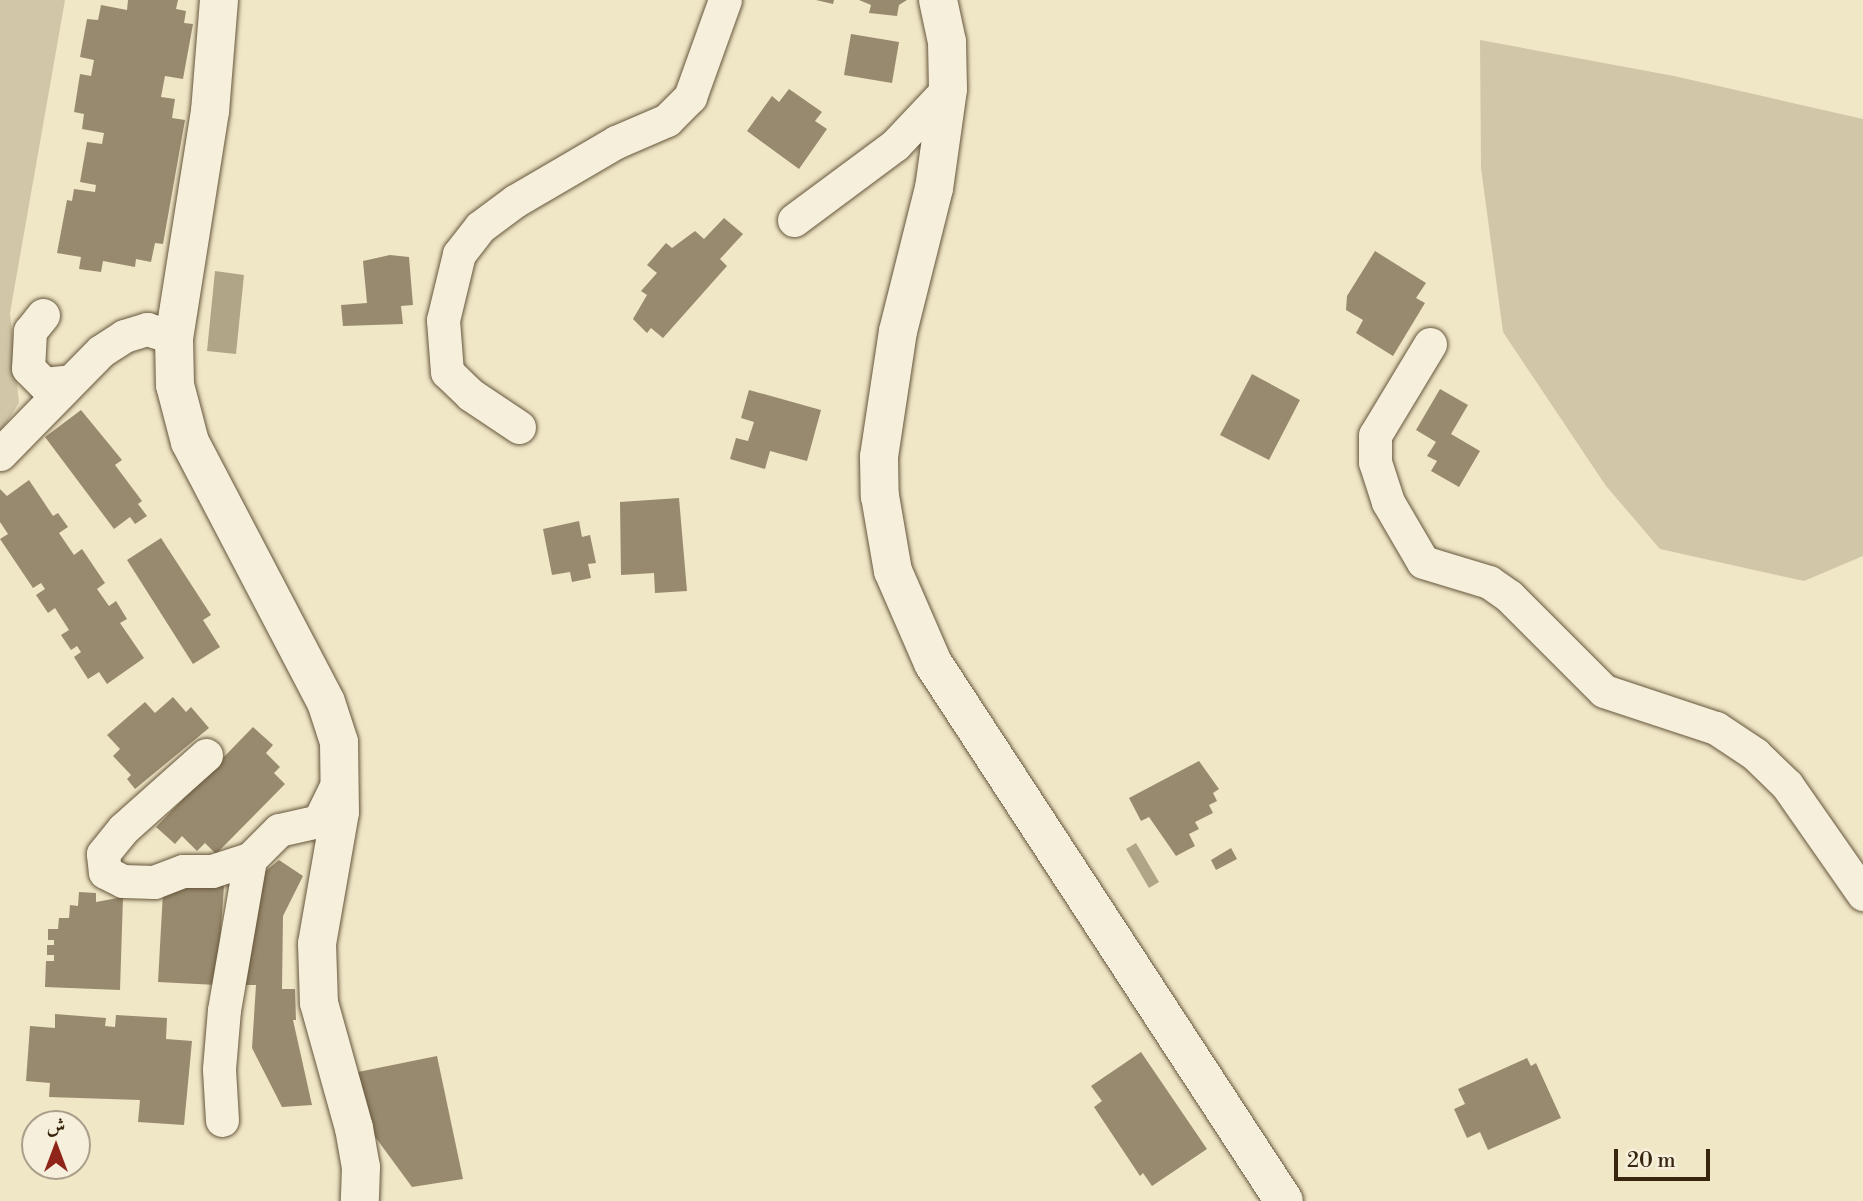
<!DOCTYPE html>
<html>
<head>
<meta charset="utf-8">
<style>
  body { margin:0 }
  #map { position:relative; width:1863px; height:1201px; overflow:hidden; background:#f0e7c7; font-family:"Libre Bodoni",Amiri,serif }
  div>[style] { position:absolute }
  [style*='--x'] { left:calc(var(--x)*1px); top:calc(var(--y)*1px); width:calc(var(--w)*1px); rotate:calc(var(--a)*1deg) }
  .green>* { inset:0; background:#d1c6a8 }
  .water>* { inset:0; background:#b1a588 }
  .building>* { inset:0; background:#988a6e }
  .roads { filter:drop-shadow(0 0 2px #66563c) drop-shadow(0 0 2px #66563c) }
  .minor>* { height:33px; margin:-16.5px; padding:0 16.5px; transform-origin:16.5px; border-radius:16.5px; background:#f5efdb }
  .tertiary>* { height:38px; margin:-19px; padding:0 19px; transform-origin:19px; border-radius:19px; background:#f5efdb }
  span { translate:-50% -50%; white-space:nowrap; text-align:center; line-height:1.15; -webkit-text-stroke:5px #f5efdb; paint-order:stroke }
  .north { position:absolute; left:21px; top:1110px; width:70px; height:70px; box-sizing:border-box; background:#f5efdb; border:2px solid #a99e89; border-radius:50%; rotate:0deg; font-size:19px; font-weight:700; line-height:28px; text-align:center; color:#38250e }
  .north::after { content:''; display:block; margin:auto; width:24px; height:32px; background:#8f2418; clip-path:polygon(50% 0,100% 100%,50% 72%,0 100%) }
  .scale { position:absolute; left:1614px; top:1149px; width:96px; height:32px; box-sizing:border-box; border:4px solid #38250e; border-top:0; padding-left:9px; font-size:21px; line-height:24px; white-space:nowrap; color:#38250e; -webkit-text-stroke:5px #f5efdb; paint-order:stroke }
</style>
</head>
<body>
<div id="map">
  <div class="green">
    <i style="clip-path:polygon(0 0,65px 0,10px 313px,19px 403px,0 433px)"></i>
    <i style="clip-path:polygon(1480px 40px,1674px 76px,1863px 119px,1863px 556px,1804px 581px,1660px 549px,1606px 486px,1503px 332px,1481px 168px)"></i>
  </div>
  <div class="water">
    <i style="clip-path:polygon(215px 271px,244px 275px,236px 354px,207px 351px)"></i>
    <i style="clip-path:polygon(1136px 843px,1159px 882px,1149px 888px,1126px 849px)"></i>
  </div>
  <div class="building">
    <i style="clip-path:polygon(128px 0,178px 0,176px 9px,186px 11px,184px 23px,193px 24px,183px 79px,165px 76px,161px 97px,175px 99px,172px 118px,185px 120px,163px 244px,155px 243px,151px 262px,136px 259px,135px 267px,103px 261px,101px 272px,79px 269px,81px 257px,57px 253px,67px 200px,72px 201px,74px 189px,95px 192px,96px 185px,80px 182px,87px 142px,102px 144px,104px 133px,82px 129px,84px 114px,74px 112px,80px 74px,91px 76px,94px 60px,80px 57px,87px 19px,98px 20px,101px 5px,127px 10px)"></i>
    <i style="clip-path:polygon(816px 0,834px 0,833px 4px)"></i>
    <i style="clip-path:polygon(859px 0,907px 0,899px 5px,897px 16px,869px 13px,871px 5px)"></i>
    <i style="clip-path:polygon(851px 34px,899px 42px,892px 83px,844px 75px)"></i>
    <i style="clip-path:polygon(789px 89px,822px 112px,815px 121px,827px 129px,799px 169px,747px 131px,772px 96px,779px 102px)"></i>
    <i style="clip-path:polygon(724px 218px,743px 234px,720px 259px,727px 266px,663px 338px,651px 328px,647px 333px,633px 319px,647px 295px,641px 291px,657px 273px,647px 265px,666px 243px,672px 248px,695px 231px,704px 239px)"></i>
    <i style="clip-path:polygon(1375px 251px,1426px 283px,1416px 298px,1425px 303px,1393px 356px,1356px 333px,1363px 320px,1346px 310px,1347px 296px)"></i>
    <i style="clip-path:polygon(390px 255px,409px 257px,413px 305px,401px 306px,403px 324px,343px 326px,341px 305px,367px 303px,363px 261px)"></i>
    <i style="clip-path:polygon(1252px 374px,1300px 400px,1269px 460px,1220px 435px)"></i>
    <i style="clip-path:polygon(1440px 389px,1468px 405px,1451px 434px,1480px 451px,1459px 487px,1431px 471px,1437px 461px,1427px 456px,1436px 442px,1416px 430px)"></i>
    <i style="clip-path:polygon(749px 390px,821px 410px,807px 461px,770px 451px,765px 469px,730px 459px,736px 438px,748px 441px,754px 422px,741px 418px)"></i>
    <i style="clip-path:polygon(81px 410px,122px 460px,115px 465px,142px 501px,138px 504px,147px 516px,135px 524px,130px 517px,114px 529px,45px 437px)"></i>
    <i style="clip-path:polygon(29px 480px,53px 516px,58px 513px,68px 527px,59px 533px,74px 555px,82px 549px,105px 583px,97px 589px,109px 606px,116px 601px,127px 619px,120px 623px,144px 658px,107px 684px,99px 672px,88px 679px,74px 657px,81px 652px,77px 646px,71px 650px,61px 635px,69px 630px,55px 608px,48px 613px,36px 595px,45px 589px,41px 583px,33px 588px,0 539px,8px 534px,0 522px,0 489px,7px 496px)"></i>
    <i style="clip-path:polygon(679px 498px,687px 591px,655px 593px,654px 573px,621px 575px,620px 502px)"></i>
    <i style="clip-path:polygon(579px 521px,582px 537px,590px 535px,596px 563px,588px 564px,591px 578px,572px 582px,570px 572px,552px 575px,543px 529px)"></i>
    <i style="clip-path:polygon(161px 538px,211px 615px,203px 620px,220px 647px,193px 664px,127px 560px)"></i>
    <i style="clip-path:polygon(173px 697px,186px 712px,191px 707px,209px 728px,135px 789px,127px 779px,131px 775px,113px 756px,120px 749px,107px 735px,145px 702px,155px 713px)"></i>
    <i style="clip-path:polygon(253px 727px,273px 745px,266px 753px,280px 767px,274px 773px,285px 784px,216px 854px,205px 843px,197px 851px,182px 836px,175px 844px,156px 827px)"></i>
    <i style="clip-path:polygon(1199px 761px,1219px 789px,1213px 793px,1217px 801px,1209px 805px,1213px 813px,1195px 822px,1199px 829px,1189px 834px,1195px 846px,1176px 856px,1149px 817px,1141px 821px,1129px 798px)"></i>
    <i style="clip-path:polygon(1231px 848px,1237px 859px,1216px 870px,1211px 860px)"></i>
    <i style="clip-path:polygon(279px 860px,303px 876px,283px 916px,282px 989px,295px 989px,296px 1020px,293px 1020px,312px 1105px,282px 1107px,252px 1048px,256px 985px,246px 985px,245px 903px,263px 873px)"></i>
    <i style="clip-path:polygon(171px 883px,224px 886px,217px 985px,158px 982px,163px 892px)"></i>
    <i style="clip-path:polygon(79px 892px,96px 893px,96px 902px,123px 897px,120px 990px,45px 987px,46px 961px,54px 961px,54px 955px,47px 955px,47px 945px,54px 945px,54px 940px,48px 940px,48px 929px,58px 929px,59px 918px,69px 918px,70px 905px,78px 906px)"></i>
    <i style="clip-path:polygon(55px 1014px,106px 1018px,105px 1026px,115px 1027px,116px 1015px,167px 1018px,166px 1039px,192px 1041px,184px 1125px,138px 1122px,140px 1100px,49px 1097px,50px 1083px,26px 1081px,30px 1026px,55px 1028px)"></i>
    <i style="clip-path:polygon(1141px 1052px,1207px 1149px,1152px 1186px,1143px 1173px,1140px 1176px,1094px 1107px,1102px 1101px,1091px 1086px)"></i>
    <i style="clip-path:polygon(437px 1056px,463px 1179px,412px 1187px,373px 1134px,358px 1072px)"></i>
    <i style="clip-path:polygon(1527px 1058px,1531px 1066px,1536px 1063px,1561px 1118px,1488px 1150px,1480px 1132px,1467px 1138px,1454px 1109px,1465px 1104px,1458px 1089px)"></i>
  </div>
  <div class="roads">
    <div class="minor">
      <i style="--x:794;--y:220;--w:126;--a:-36.6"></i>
      <i style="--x:895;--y:145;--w:77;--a:-46.6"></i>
      <i style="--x:43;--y:315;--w:21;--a:129"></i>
      <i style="--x:30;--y:331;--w:37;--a:93"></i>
      <i style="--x:28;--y:368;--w:23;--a:45"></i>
      <i style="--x:44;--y:384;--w:27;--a:-6"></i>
      <i style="--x:1430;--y:344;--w:106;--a:121.1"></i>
      <i style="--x:1375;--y:435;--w:27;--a:90"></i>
      <i style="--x:1375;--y:462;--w:42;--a:72"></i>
      <i style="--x:1388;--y:502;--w:69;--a:59.7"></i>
      <i style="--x:1423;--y:562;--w:69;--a:16.9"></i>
      <i style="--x:1489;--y:582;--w:24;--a:35"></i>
      <i style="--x:1509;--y:596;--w:134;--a:45"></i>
      <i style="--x:1604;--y:691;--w:118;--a:18.3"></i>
      <i style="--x:1716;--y:728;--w:47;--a:33.7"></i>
      <i style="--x:1755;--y:754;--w:45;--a:44.1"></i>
      <i style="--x:1787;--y:785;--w:133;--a:55.1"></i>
      <i style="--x:519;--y:427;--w:58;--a:-146.3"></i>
      <i style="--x:471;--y:395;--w:33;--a:-136"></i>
      <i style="--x:447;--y:372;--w:52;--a:-94.4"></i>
      <i style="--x:443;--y:320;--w:68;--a:-76.4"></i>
      <i style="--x:459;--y:254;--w:34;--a:-52"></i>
      <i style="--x:480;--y:227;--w:44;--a:-36.6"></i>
      <i style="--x:515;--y:201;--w:117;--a:-30.3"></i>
      <i style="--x:616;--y:142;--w:56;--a:-23.3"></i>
      <i style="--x:667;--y:120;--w:33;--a:-45"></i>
      <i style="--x:690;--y:97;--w:103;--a:-70.2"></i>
      <i style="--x:0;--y:454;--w:144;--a:-45.6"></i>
      <i style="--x:101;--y:351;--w:27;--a:-33"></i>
      <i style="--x:124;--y:336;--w:24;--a:-17"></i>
      <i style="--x:147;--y:329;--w:28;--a:18"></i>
      <i style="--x:206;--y:755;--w:111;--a:138.3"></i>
      <i style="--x:123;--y:829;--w:32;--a:129"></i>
      <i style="--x:103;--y:854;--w:18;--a:84"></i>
      <i style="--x:105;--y:872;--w:20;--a:27"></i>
      <i style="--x:123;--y:881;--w:31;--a:2"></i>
      <i style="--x:154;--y:882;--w:31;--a:-21"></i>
      <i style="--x:183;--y:871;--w:29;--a:0"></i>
      <i style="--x:212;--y:871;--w:40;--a:-18"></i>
      <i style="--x:222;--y:1120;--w:51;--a:-93.4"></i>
      <i style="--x:219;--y:1069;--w:59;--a:-85.2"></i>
      <i style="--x:224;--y:1010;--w:153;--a:-80.2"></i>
      <i style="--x:250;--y:859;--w:41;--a:-45"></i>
      <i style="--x:279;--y:830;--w:41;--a:-12.7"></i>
      <i style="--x:319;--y:821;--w:46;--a:-64"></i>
    </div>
    <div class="tertiary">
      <i style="--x:219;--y:0;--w:111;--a:94.6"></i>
      <i style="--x:210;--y:111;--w:230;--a:99"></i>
      <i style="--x:174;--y:338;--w:47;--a:88.8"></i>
      <i style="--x:175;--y:385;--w:59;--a:75.3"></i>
      <i style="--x:190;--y:442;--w:293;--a:62.4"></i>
      <i style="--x:326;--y:702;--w:42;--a:72"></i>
      <i style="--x:339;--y:742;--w:70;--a:89.2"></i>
      <i style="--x:340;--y:812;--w:134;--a:99.9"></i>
      <i style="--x:317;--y:944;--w:59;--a:88.1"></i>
      <i style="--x:319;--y:1003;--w:130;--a:74.4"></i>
      <i style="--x:354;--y:1128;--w:40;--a:80"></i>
      <i style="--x:361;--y:1167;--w:34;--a:92"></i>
      <i style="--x:938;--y:0;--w:43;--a:77.9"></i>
      <i style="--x:947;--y:42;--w:47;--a:88.8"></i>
      <i style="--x:948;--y:89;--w:100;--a:98"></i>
      <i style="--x:934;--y:188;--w:147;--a:104.1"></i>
      <i style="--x:898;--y:331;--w:127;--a:98.6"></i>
      <i style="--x:879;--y:457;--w:39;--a:89"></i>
      <i style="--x:880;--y:496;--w:76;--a:80.2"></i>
      <i style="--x:893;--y:571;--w:100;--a:66.5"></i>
      <i style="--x:933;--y:663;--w:642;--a:56.88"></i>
    </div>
  </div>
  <div class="north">ش</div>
  <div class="scale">20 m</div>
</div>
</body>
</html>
